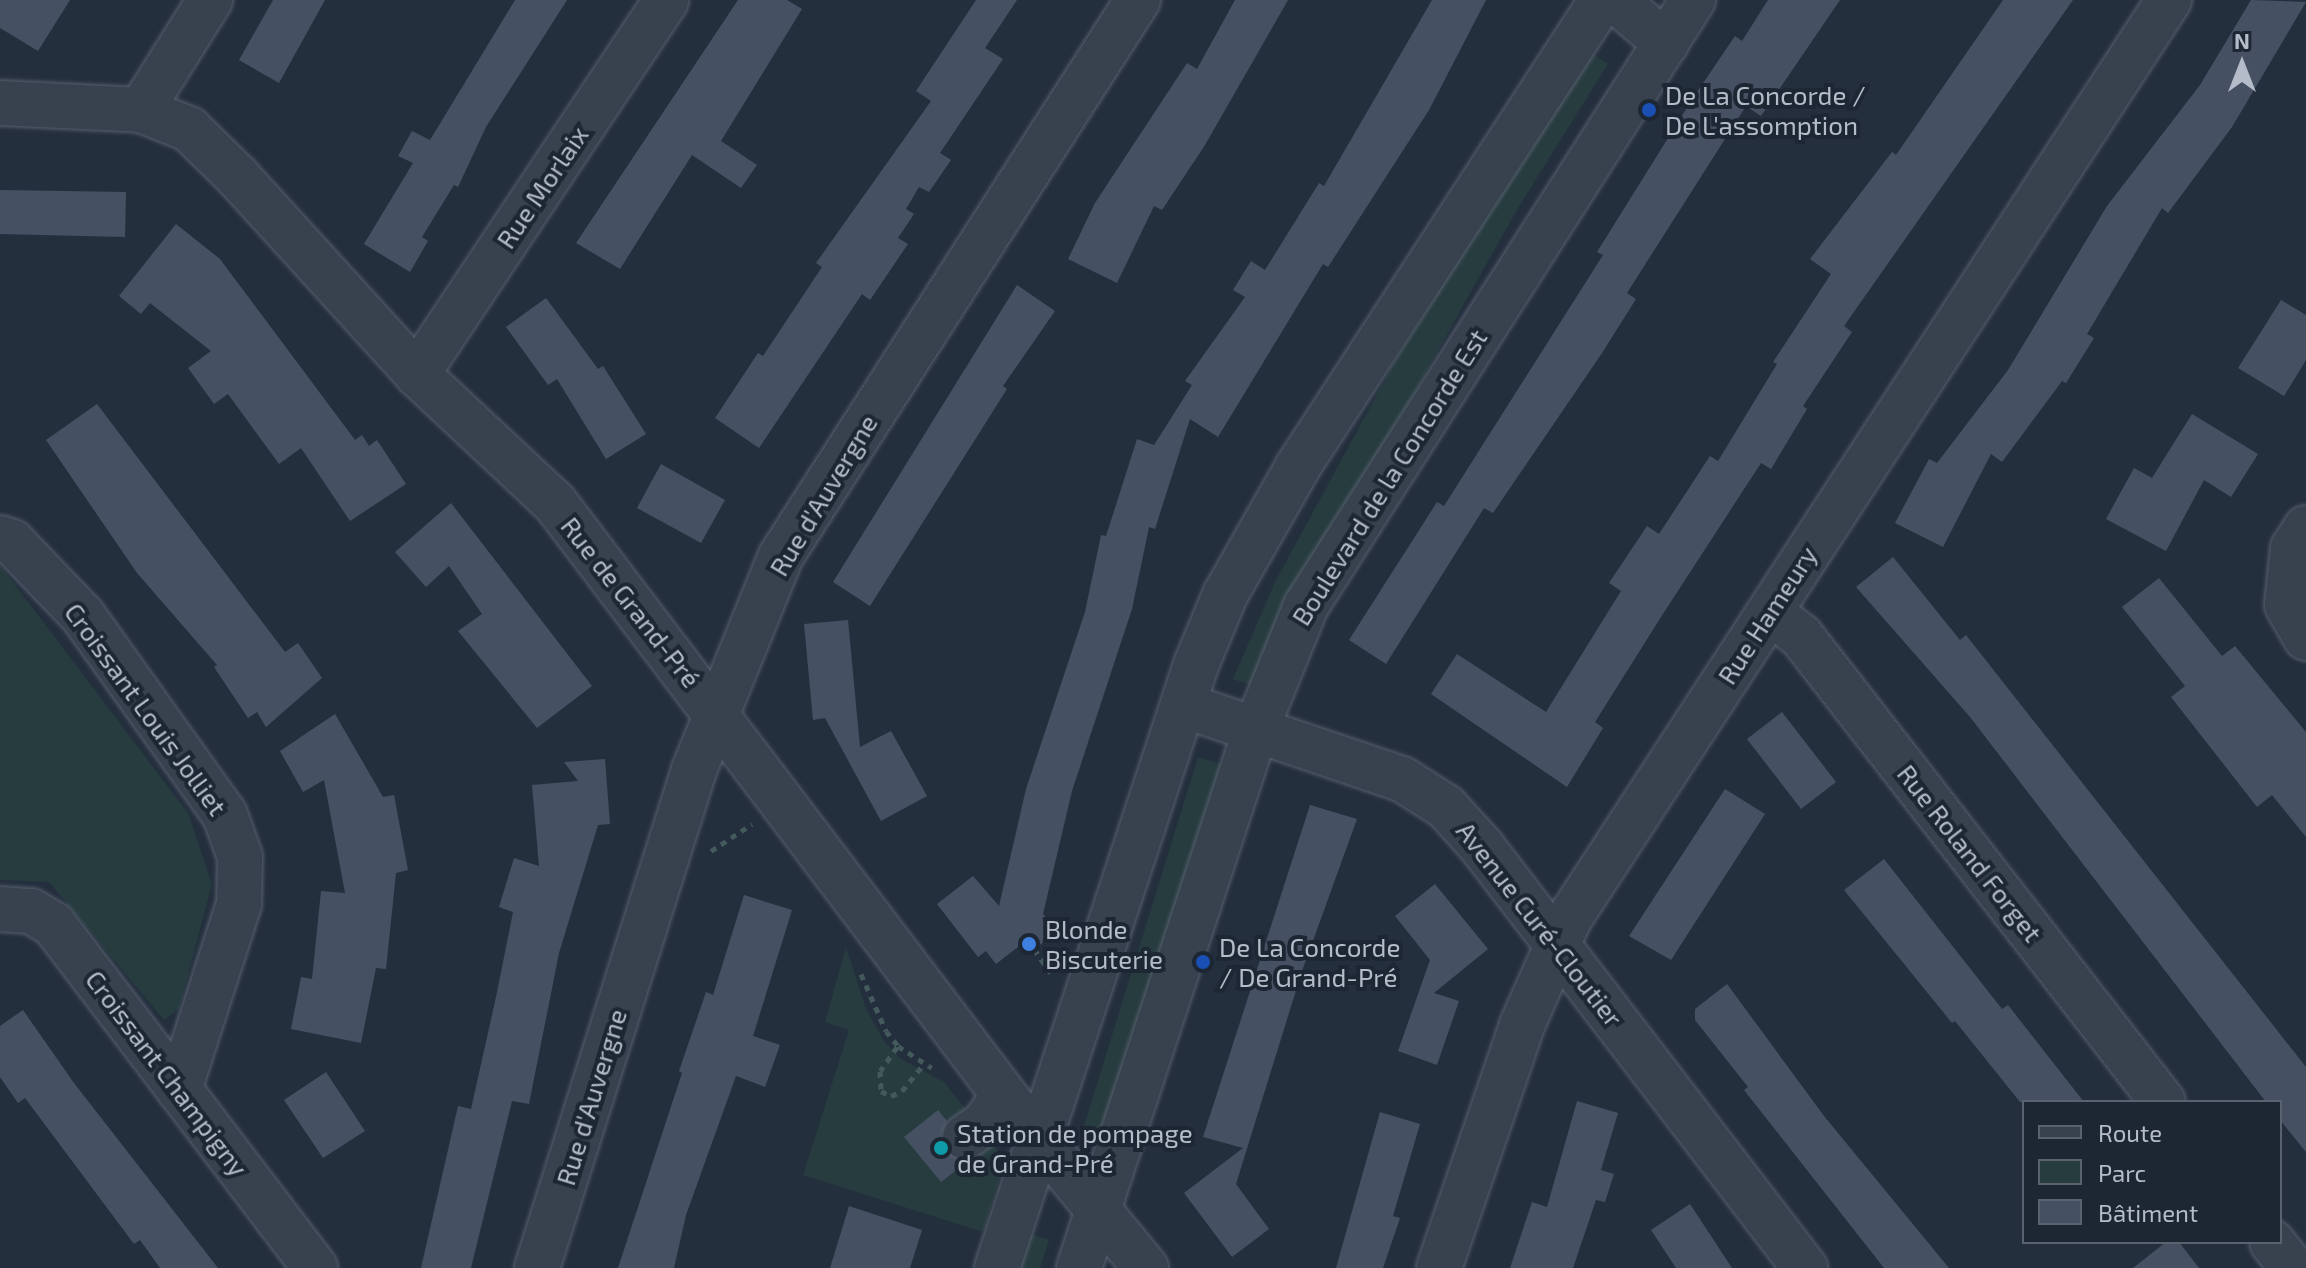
<!DOCTYPE html>
<html>
<head>
<meta charset="utf-8">
<style>
  body { margin:0 }
  #map { position:relative; width:2306px; height:1268px; overflow:hidden; background:#242f3e; font-family:"Exo 2",sans-serif }
  div>[style] { position:absolute }
  [style*='--x'] { left:calc(var(--x)*1px); top:calc(var(--y)*1px); width:calc(var(--w)*1px); rotate:calc(var(--a)*1deg) }
  .green>* { inset:0; background:#263c3f }
  .building>* { inset:0; background:#455162 }
  .path>* { height:5px; margin-top:-2.5px; transform-origin:0; background:repeating-linear-gradient(90deg,#44595c 0 6px,transparent 0 12px) }
  .roads { filter:drop-shadow(0 0 2px #565f6c) drop-shadow(0 0 2px #565f6c) }
  .minor>* { height:44px; margin:-22px; padding:0 22px; transform-origin:22px; border-radius:22px; background:#38414e }
  .dots>* { width:22px; height:22px; translate:-50% -50%; box-sizing:border-box; border:4px solid #1d2633; border-radius:50% }
  span { translate:-50% -50%; white-space:nowrap; text-align:center; line-height:1.15; -webkit-text-stroke:8px #1d2633; paint-order:stroke }
  .poi-label { font-size:26px; color:#b4bcc9 }
  .left { translate:0 -50%; text-align:left }
  .street-label { font-size:26px; color:#b4bcc9 }
  .legend { position:absolute; left:2022px; top:1100px; width:260px; height:144px; box-sizing:border-box; background:#1d2633; border:2px solid #59626f; margin:0; padding:10px 14px; list-style:none; font-size:24px; color:#b4bcc9 }
  .legend li { display:flex; align-items:center; gap:16px; height:40px }
  .legend b { width:40px; border:2px solid #59626f }
  .north { position:absolute; left:2202px; top:24px; width:80px; height:80px; -webkit-text-stroke:6px #1d2633; paint-order:stroke; rotate:0deg; font-size:22px; font-weight:700; line-height:32px; text-align:center; color:#b4bcc9 }
  .north::after { content:''; display:block; margin:auto; width:28px; height:36px; background:#b4bcc9; clip-path:polygon(50% 0,100% 100%,50% 72%,0 100%) }
</style>
</head>
<body>
<div id="map">
  <div class="green">
    <i style="clip-path:polygon(1592px 53px,1608px 64px,1515px 213px,1251px 685px,1233px 679px,1275px 582px,1400px 352px)"></i>
    <i style="clip-path:polygon(0 565px,188px 813px,212px 884px,179px 1009px,164px 1020px,49px 882px,0 880px)"></i>
    <i style="clip-path:polygon(1198px 757px,1223px 765px,1103px 1134px,1084px 1126px)"></i>
    <i style="clip-path:polygon(846px 947px,866px 1009px,884px 1041px,901px 1059px,944px 1082px,1005px 1160px,983px 1232px,803px 1175px,849px 1030px,825px 1022px)"></i>
    <i style="clip-path:polygon(1031px 1234px,1049px 1240px,1040px 1268px,1020px 1268px)"></i>
  </div>
  <div class="building">
    <i style="clip-path:polygon(0 0,70px 0,38px 51px,0 28px)"></i>
    <i style="clip-path:polygon(273px 0,325px 0,279px 83px,239px 60px)"></i>
    <i style="clip-path:polygon(515px 0,567px 0,486px 127px,458px 187px,454px 185px,422px 237px,428px 241px,410px 272px,364px 244px,413px 163px,398px 156px,412px 131px,430px 140px)"></i>
    <i style="clip-path:polygon(738px 0,787px 0,802px 9px,721px 141px,757px 165px,741px 188px,692px 155px,620px 269px,576px 243px)"></i>
    <i style="clip-path:polygon(976px 0,1017px 0,985px 48px,1003px 59px,940px 153px,951px 160px,929px 192px,919px 187px,906px 209px,914px 214px,898px 238px,908px 244px,870px 300px,862px 294px,759px 448px,715px 418px,758px 353px,763px 356px,822px 267px,816px 263px,931px 101px,916px 91px)"></i>
    <i style="clip-path:polygon(1235px 0,1288px 0,1205px 145px,1162px 210px,1154px 206px,1117px 283px,1068px 259px,1095px 203px,1187px 63px,1197px 69px)"></i>
    <i style="clip-path:polygon(1432px 0,1486px 0,1429px 110px,1328px 267px,1323px 264px,1218px 437px,1190px 419px,1155px 529px,1149px 527px,1132px 609px,1072px 791px,1043px 914px,1057px 932px,1029px 953px,1022px 944px,996px 964px,986px 951px,978px 957px,937px 904px,973px 876px,999px 906px,1026px 789px,1085px 612px,1101px 535px,1106px 536px,1137px 439px,1154px 445px,1192px 385px,1185px 381px,1245px 297px,1233px 290px,1251px 261px,1265px 270px,1319px 183px,1324px 186px)"></i>
    <i style="clip-path:polygon(1768px 0,1840px 0,1761px 116px,1746px 106px,1627px 293px,1636px 299px,1602px 353px,1493px 513px,1484px 508px,1386px 664px,1349px 640px,1437px 502px,1444px 506px,1603px 255px,1597px 252px,1693px 98px,1735px 36px,1742px 41px)"></i>
    <i style="clip-path:polygon(2003px 0,2073px 0,1844px 326px,1852px 332px,1803px 406px,1807px 409px,1771px 469px,1761px 463px,1661px 617px,1595px 722px,1603px 728px,1567px 787px,1431px 694px,1457px 654px,1546px 712px,1621px 591px,1609px 583px,1647px 526px,1659px 534px,1710px 456px,1718px 461px,1777px 364px,1773px 362px,1831px 274px,1810px 259px,1892px 152px,1896px 155px)"></i>
    <i style="clip-path:polygon(2251px 0,2306px 2px,2232px 127px,2168px 213px,2162px 208px,2087px 334px,2094px 338px,2066px 383px,2062px 381px,2002px 462px,1991px 454px,1943px 547px,1895px 523px,1929px 459px,1937px 463px,2008px 370px,2107px 206px,2200px 85px)"></i>
    <i style="clip-path:polygon(0 190px,126px 192px,125px 237px,0 234px)"></i>
    <i style="clip-path:polygon(176px 224px,220px 259px,355px 440px,362px 435px,369px 446px,377px 440px,406px 484px,350px 521px,301px 448px,279px 464px,228px 394px,214px 404px,188px 368px,211px 351px,150px 303px,141px 314px,119px 296px)"></i>
    <i style="clip-path:polygon(1017px 285px,1055px 311px,1003px 386px,1007px 389px,870px 606px,833px 582px)"></i>
    <i style="clip-path:polygon(546px 298px,598px 369px,603px 366px,646px 434px,606px 459px,557px 379px,548px 385px,506px 327px)"></i>
    <i style="clip-path:polygon(2281px 300px,2306px 315px,2306px 360px,2284px 396px,2238px 368px)"></i>
    <i style="clip-path:polygon(97px 404px,285px 652px,298px 643px,322px 678px,266px 727px,257px 712px,248px 718px,214px 667px,217px 665px,137px 573px,46px 440px)"></i>
    <i style="clip-path:polygon(2192px 414px,2258px 454px,2231px 497px,2204px 480px,2166px 551px,2106px 519px,2134px 468px,2152px 478px)"></i>
    <i style="clip-path:polygon(661px 464px,725px 500px,701px 543px,637px 508px)"></i>
    <i style="clip-path:polygon(451px 503px,592px 686px,537px 728px,458px 631px,482px 614px,449px 566px,426px 587px,395px 552px)"></i>
    <i style="clip-path:polygon(1893px 557px,1960px 640px,1966px 635px,2306px 1067px,2306px 1152px,2280px 1120px,2280px 1102px,2266px 1102px,1970px 717px,1856px 587px)"></i>
    <i style="clip-path:polygon(2159px 578px,2222px 656px,2235px 646px,2306px 732px,2306px 837px,2272px 795px,2257px 807px,2171px 697px,2185px 686px,2122px 607px)"></i>
    <i style="clip-path:polygon(848px 620px,860px 747px,891px 731px,927px 796px,881px 821px,825px 718px,813px 720px,804px 624px)"></i>
    <i style="clip-path:polygon(1782px 712px,1836px 782px,1801px 809px,1747px 739px)"></i>
    <i style="clip-path:polygon(335px 714px,383px 797px,394px 795px,408px 870px,396px 873px,386px 969px,376px 968px,361px 1043px,291px 1029px,301px 977px,312px 979px,321px 891px,345px 893px,324px 780px,303px 792px,280px 751px)"></i>
    <i style="clip-path:polygon(605px 759px,610px 824px,598px 825px,559px 953px,529px 1104px,512px 1101px,471px 1268px,421px 1268px,458px 1106px,471px 1109px,496px 997px,513px 912px,499px 907px,514px 858px,539px 866px,532px 785px,578px 781px,564px 762px)"></i>
    <i style="clip-path:polygon(1725px 789px,1765px 814px,1671px 960px,1629px 936px)"></i>
    <i style="clip-path:polygon(1310px 805px,1357px 819px,1302px 971px,1236px 1184px,1269px 1229px,1232px 1257px,1184px 1193px,1243px 1148px,1203px 1137px)"></i>
    <i style="clip-path:polygon(1884px 859px,2002px 1009px,2008px 1005px,2084px 1102px,2020px 1102px,1955px 1021px,1952px 1023px,1844px 890px)"></i>
    <i style="clip-path:polygon(1435px 884px,1488px 949px,1434px 993px,1459px 1001px,1437px 1065px,1398px 1051px,1430px 960px,1395px 916px)"></i>
    <i style="clip-path:polygon(744px 895px,792px 910px,753px 1036px,780px 1045px,765px 1087px,736px 1076px,686px 1215px,674px 1268px,618px 1268px,682px 1073px,679px 1071px,706px 992px,713px 995px)"></i>
    <i style="clip-path:polygon(1727px 984px,1824px 1116px,1949px 1268px,1884px 1268px,1744px 1090px,1748px 1087px,1695px 1020px,1695px 1009px)"></i>
    <i style="clip-path:polygon(23px 1010px,74px 1083px,218px 1268px,160px 1268px,140px 1240px,134px 1244px,25px 1098px,18px 1103px,0 1077px,0 1026px)"></i>
    <i style="clip-path:polygon(326px 1072px,365px 1131px,323px 1158px,284px 1100px)"></i>
    <i style="clip-path:polygon(1577px 1101px,1618px 1113px,1601px 1170px,1614px 1174px,1605px 1202px,1596px 1200px,1573px 1268px,1510px 1268px,1532px 1202px,1547px 1207px)"></i>
    <i style="clip-path:polygon(938px 1110px,947px 1121px,940px 1138px,944px 1151px,967px 1162px,941px 1182px,904px 1137px)"></i>
    <i style="clip-path:polygon(1380px 1112px,1420px 1124px,1393px 1216px,1400px 1218px,1383px 1268px,1336px 1268px)"></i>
    <i style="clip-path:polygon(1690px 1204px,1732px 1268px,1676px 1268px,1651px 1230px)"></i>
    <i style="clip-path:polygon(849px 1206px,922px 1230px,910px 1268px,830px 1268px)"></i>
    <i style="clip-path:polygon(2166px 1242px,2179px 1242px,2199px 1268px,2133px 1268px)"></i>
  </div>
  <div class="path">
    <i style="--x:711;--y:851;--w:49;--a:-33.4"></i>
    <i style="--x:1034;--y:949;--w:29;--a:55"></i>
    <i style="--x:861;--y:974;--w:62;--a:66.3"></i>
    <i style="--x:886;--y:1031;--w:19;--a:51"></i>
    <i style="--x:898;--y:1046;--w:40;--a:32.9"></i>
    <i style="--x:897;--y:1047;--w:29;--a:125"></i>
    <i style="--x:880;--y:1071;--w:20;--a:87"></i>
    <i style="--x:881;--y:1091;--w:11;--a:27"></i>
    <i style="--x:891;--y:1096;--w:12;--a:-24"></i>
    <i style="--x:902;--y:1091;--w:35;--a:-51"></i>
  </div>
  <div class="roads">
    <div class="minor">
      <i style="--x:1615;--y:0;--w:67;--a:40.1"></i>
      <i style="--x:0;--y:103;--w:141;--a:2.8"></i>
      <i style="--x:141;--y:110;--w:52;--a:21.6"></i>
      <i style="--x:189;--y:129;--w:67;--a:44.4"></i>
      <i style="--x:237;--y:176;--w:268;--a:47.7"></i>
      <i style="--x:417;--y:374;--w:189;--a:43.1"></i>
      <i style="--x:555;--y:503;--w:748;--a:52.82"></i>
      <i style="--x:1007;--y:1099;--w:219;--a:50.6"></i>
      <i style="--x:141;--y:110;--w:130;--a:-57.9"></i>
      <i style="--x:417;--y:374;--w:449;--a:-56.3"></i>
      <i style="--x:2306;--y:528;--w:24;--a:123"></i>
      <i style="--x:2293;--y:548;--w:57;--a:96"></i>
      <i style="--x:2287;--y:605;--w:38;--a:60"></i>
      <i style="--x:0;--y:538;--w:13;--a:18"></i>
      <i style="--x:12;--y:542;--w:103;--a:46.2"></i>
      <i style="--x:83;--y:616;--w:244;--a:54.5"></i>
      <i style="--x:225;--y:815;--w:45;--a:70.3"></i>
      <i style="--x:240;--y:857;--w:47;--a:91.2"></i>
      <i style="--x:239;--y:904;--w:195;--a:107.9"></i>
      <i style="--x:1770;--y:612;--w:39;--a:38"></i>
      <i style="--x:1801;--y:636;--w:590;--a:52.16"></i>
      <i style="--x:1183;--y:705;--w:231;--a:18.7"></i>
      <i style="--x:1402;--y:779;--w:52;--a:32.5"></i>
      <i style="--x:1446;--y:807;--w:54;--a:48"></i>
      <i style="--x:1482;--y:847;--w:531;--a:52.5"></i>
      <i style="--x:0;--y:909;--w:31;--a:4"></i>
      <i style="--x:31;--y:911;--w:27;--a:31"></i>
      <i style="--x:54;--y:925;--w:431;--a:52.7"></i>
      <i style="--x:965;--y:1137;--w:24;--a:-35"></i>
      <i style="--x:985;--y:1123;--w:34;--a:-56"></i>
      <i style="--x:2272;--y:1242;--w:33;--a:52"></i>
      <i style="--x:537;--y:1268;--w:522;--a:-72.5"></i>
      <i style="--x:694;--y:770;--w:231;--a:-67.9"></i>
      <i style="--x:781;--y:556;--w:661;--a:-57.3"></i>
      <i style="--x:997;--y:1268;--w:635;--a:-71.74"></i>
      <i style="--x:1196;--y:665;--w:76;--a:-67.5"></i>
      <i style="--x:1225;--y:595;--w:146;--a:-60.4"></i>
      <i style="--x:1297;--y:468;--w:559;--a:-56.91"></i>
      <i style="--x:1079;--y:1268;--w:567;--a:-71.82"></i>
      <i style="--x:1256;--y:729;--w:133;--a:-67.9"></i>
      <i style="--x:1306;--y:606;--w:719;--a:-57.44"></i>
      <i style="--x:1439;--y:1268;--w:257;--a:-71.1"></i>
      <i style="--x:1522;--y:1025;--w:116;--a:-66.1"></i>
      <i style="--x:1569;--y:919;--w:1098;--a:-56.86"></i>
    </div>
  </div>
  <div class="dots">
    <i style="left:1649px;top:110px;background:#1a4fb4"></i>
    <i style="left:1029px;top:944px;background:#3f7fe0"></i>
    <i style="left:1203px;top:962px;background:#1a4fb4"></i>
    <i style="left:941px;top:1148px;background:#0f9aa8"></i>
  </div>
  <div class="poi-label">
    <span class="left" style="left:1665px;top:110px">De La Concorde /<br>De L'assomption</span>
    <span class="left" style="left:1045px;top:944px">Blonde<br>Biscuterie</span>
    <span class="left" style="left:1219px;top:962px">De La Concorde<br>/ De Grand-Pré</span>
    <span class="left" style="left:957px;top:1148px">Station de pompage<br>de Grand-Pré</span>
  </div>
  <div class="street-label">
    <span style="left:542px;top:187px;rotate:-56deg">Rue Morlaix</span>
    <span style="left:1389px;top:477px;rotate:-58deg">Boulevard de la Concorde Est</span>
    <span style="left:823px;top:495px;rotate:-59deg">Rue d'Auvergne</span>
    <span style="left:631px;top:602px;rotate:52deg">Rue de Grand-Pré</span>
    <span style="left:1767px;top:615px;rotate:-57deg">Rue Hameury</span>
    <span style="left:146px;top:709px;rotate:54deg">Croissant Louis Jolliet</span>
    <span style="left:1970px;top:853px;rotate:52deg">Rue Roland Forget</span>
    <span style="left:1540px;top:924px;rotate:52deg">Avenue Curé-Cloutier</span>
    <span style="left:167px;top:1073px;rotate:53deg">Croissant Champigny</span>
    <span style="left:591px;top:1097px;rotate:-73deg">Rue d'Auvergne</span>
  </div>
  <ul class="legend">
  <li><b style="height:10px;background:#38414e"></b>Route</li>
  <li><b style="height:22px;background:#263c3f"></b>Parc</li>
  <li><b style="height:22px;background:#455162"></b>Bâtiment</li>
  </ul>
  <div class="north">N</div>
</div>
</body>
</html>
